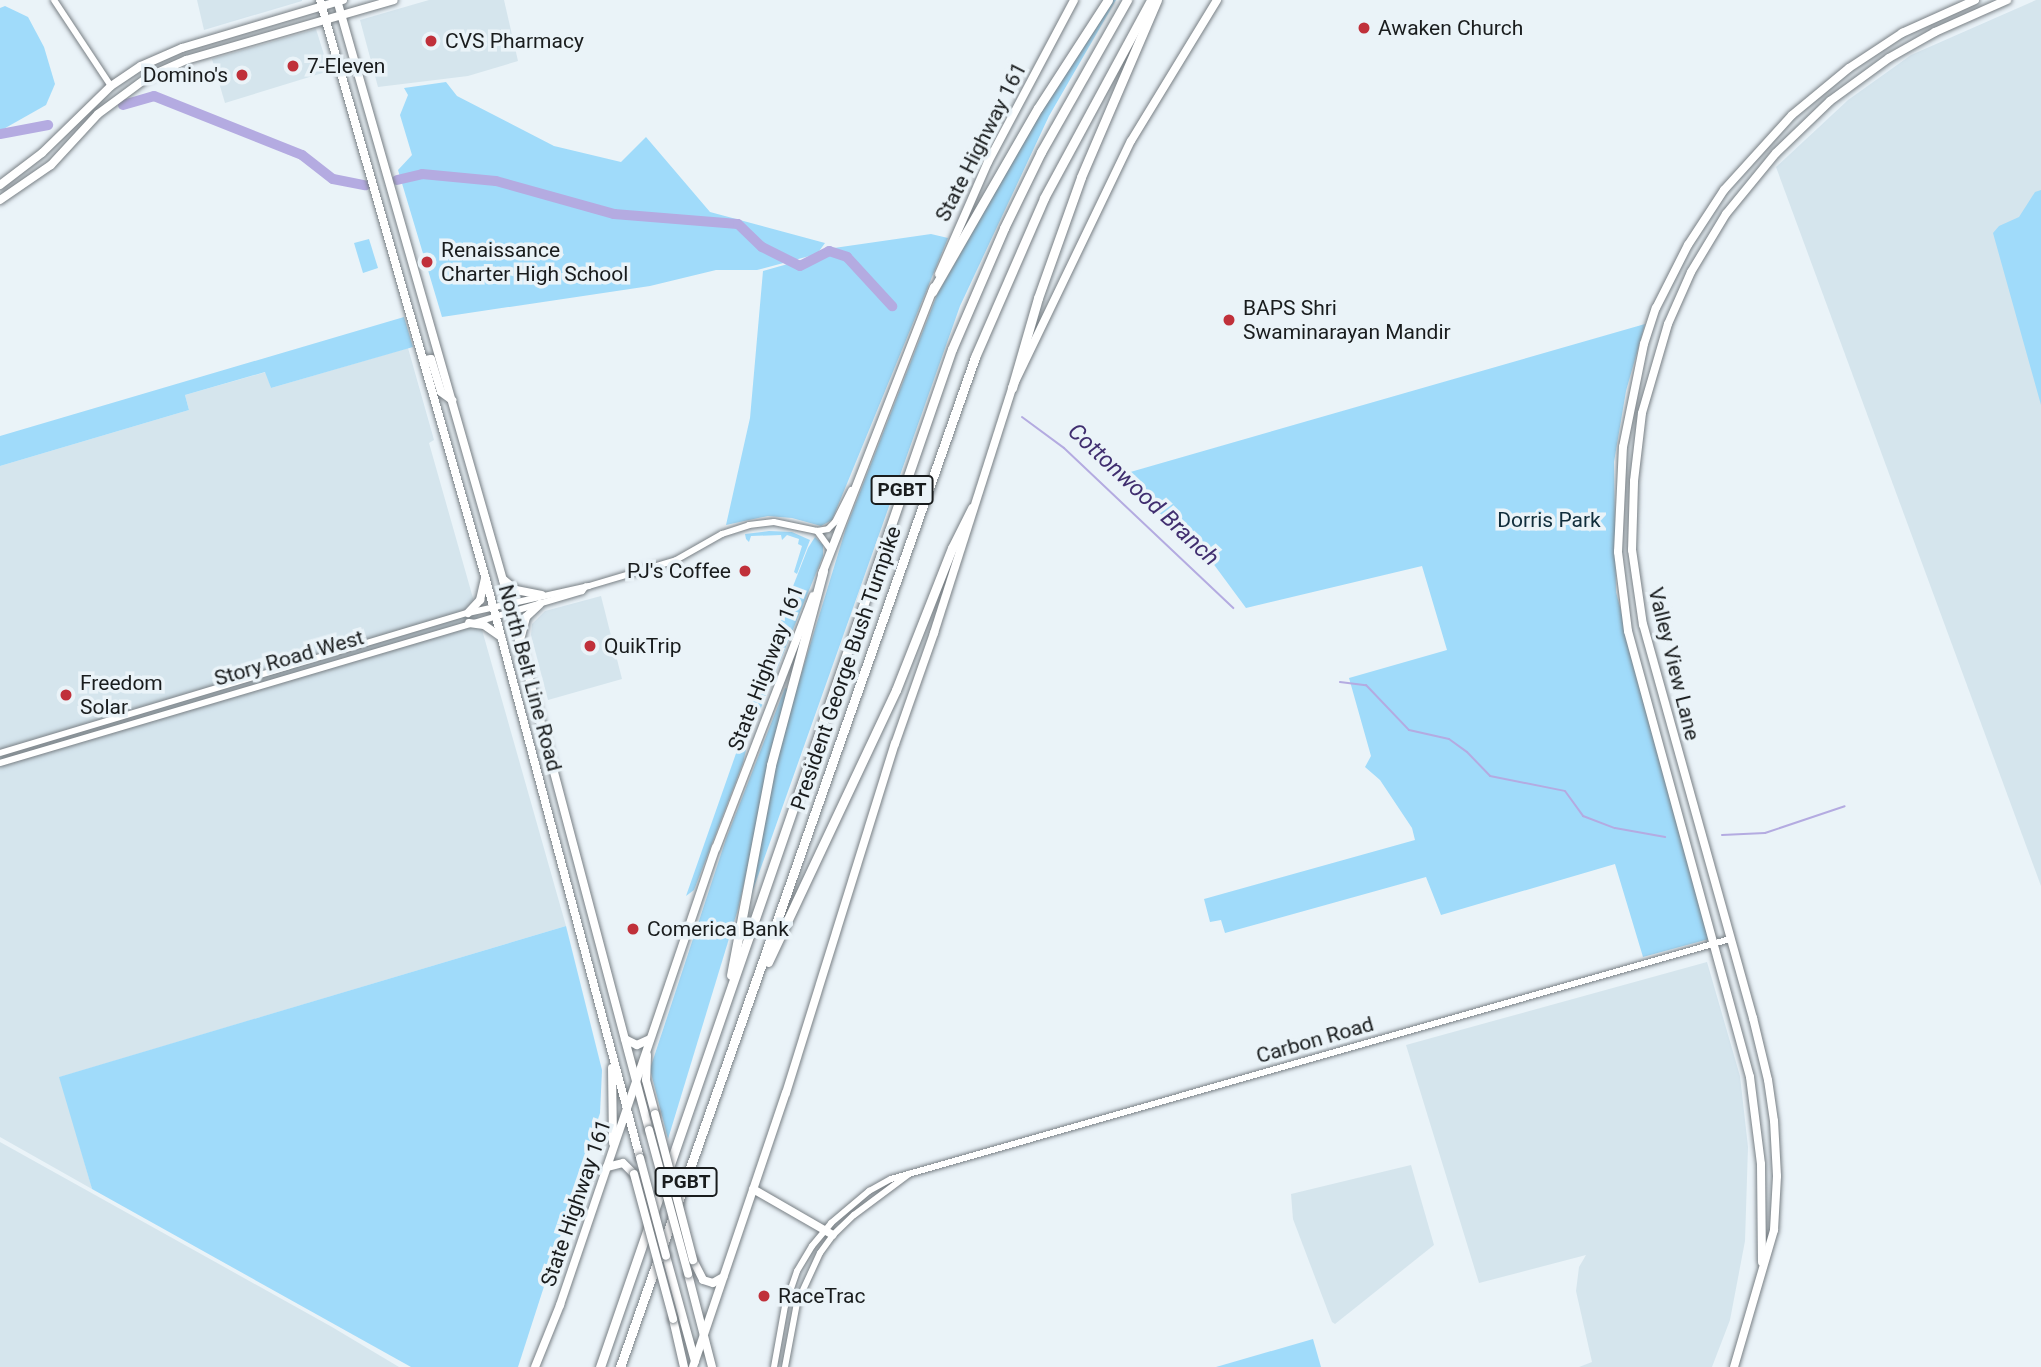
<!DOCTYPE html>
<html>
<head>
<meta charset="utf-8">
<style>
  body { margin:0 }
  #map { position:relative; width:2041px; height:1367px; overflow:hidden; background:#eaf3f8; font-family:Roboto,sans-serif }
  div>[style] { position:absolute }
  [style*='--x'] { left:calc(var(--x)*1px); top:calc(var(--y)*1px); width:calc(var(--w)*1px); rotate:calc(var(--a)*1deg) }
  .built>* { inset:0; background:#d5e5ed }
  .green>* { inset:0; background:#a0dbfa }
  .stream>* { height:2px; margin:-1px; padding:0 1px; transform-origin:1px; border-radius:1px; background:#b4abe1 }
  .river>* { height:10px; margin:-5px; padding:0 5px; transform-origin:5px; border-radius:5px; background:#b4abe1 }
  .roads { filter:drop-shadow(0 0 2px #787f84) drop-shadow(0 0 2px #787f84) }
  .minor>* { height:6px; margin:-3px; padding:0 3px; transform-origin:3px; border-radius:3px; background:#fff }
  .major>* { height:8px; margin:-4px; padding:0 4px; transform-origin:4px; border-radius:4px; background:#fff }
  .highway>* { height:9px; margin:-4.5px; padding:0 4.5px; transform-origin:4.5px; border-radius:4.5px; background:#fff }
  .bridges { filter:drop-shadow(0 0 2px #787f84) drop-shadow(0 0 2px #787f84) }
  .major-bridge>* { height:8px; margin:-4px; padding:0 4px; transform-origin:4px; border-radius:4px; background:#fff }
  .dots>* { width:19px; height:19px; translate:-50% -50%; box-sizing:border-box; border:4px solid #eaf3f8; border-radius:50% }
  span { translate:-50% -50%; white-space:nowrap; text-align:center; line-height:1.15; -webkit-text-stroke:7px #eaf3f8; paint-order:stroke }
  .shield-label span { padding:2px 5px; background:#eaf3f8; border:2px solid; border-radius:5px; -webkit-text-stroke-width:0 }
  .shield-label { font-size:19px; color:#191c1d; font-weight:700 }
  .poi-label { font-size:21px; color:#191c1d }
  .left { translate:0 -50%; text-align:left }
  .right { translate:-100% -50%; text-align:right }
  .street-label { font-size:21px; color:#191c1d }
  .park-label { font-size:21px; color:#102d3b }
  .water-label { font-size:23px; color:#402e6f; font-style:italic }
</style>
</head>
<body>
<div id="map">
  <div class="built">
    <i style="clip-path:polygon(197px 0,302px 0,302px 1px,204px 30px)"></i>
    <i style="clip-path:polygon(429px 0,504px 0,518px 61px,468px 76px,378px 87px,360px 20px)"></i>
    <i style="clip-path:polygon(2036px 0,2041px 0,2041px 886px,1776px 167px,1848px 100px,1911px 55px)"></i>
    <i style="clip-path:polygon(316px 29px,329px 71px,225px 103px,212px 59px)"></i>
    <i style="clip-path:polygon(408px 348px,434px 440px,429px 443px,566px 926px,60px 1077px,92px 1189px,0 1137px,0 466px,189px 410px,185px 395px,266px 372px,271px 388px)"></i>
    <i style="clip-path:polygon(601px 596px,622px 679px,548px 700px,531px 635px,532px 624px,545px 611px)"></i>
    <i style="clip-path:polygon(1707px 962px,1740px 1076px,1748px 1147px,1745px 1241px,1730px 1320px,1712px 1367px,1579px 1367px,1592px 1362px,1576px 1291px,1579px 1267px,1586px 1255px,1479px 1283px,1406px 1045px)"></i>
    <i style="clip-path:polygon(0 1142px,332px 1327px,399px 1367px,0 1367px)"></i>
    <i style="clip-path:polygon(1411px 1165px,1434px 1245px,1335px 1324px,1332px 1322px,1293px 1219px,1291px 1194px)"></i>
  </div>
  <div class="green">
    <i style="clip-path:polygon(1112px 0,1116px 0,1049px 116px,960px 306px,747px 907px,781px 740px,846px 528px,937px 295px,1037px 118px)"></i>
    <i style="clip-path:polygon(5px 6px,28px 17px,44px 47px,55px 84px,46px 105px,0 131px,0 8px)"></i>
    <i style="clip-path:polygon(446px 82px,457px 96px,554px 146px,621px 162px,646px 137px,710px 212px,825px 243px,817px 254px,757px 270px,716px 270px,650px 286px,442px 317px,398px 170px,412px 155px,400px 115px,408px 95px,404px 88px)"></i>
    <i style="clip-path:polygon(2041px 190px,2041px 405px,1993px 233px,1999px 226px,2019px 217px,2035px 192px)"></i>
    <i style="clip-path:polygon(931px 234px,948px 238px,832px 520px,821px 526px,792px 518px,768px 516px,726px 525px,750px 418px,763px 271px,816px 256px,827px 249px)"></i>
    <i style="clip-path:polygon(369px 239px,378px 268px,363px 273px,354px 243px)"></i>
    <i style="clip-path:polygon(404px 317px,413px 347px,271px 388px,265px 372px,185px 395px,189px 410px,0 466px,0 436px)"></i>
    <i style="clip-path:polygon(1645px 324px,1626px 391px,1614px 462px,1616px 592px,1709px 939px,1643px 957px,1615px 864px,1441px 915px,1426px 877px,1225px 933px,1221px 920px,1210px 922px,1204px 899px,1415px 840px,1412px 828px,1380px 780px,1365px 767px,1371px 756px,1349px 678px,1447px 650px,1422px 566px,1246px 608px,1198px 543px,1113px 477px)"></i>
    <i style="clip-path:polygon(769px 531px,792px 532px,810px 540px,797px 574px,794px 572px,802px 546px,798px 544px,799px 539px,787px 535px,782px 540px,781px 535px,751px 536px,749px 542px,746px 539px,745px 534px)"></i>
    <i style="clip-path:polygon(815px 537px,823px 545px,823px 556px,754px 725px,743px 733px,788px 599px,808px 548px)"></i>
    <i style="clip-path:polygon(785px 688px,789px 689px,738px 909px,668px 1139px,650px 1069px,726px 839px)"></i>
    <i style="clip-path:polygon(740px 742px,746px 750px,743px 763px,694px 890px,686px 896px)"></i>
    <i style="clip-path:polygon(566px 926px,602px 1070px,600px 1113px,518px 1367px,411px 1367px,92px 1189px,59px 1077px)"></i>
    <i style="clip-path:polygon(1313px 1339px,1321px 1367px,1216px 1367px)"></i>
  </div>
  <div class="stream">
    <i style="--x:1022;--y:417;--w:52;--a:36.4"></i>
    <i style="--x:1064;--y:448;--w:233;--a:43.4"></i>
    <i style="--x:1340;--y:682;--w:26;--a:7"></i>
    <i style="--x:1366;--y:685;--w:62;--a:46.3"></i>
    <i style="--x:1409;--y:730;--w:41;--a:12.7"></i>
    <i style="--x:1449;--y:739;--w:22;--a:36"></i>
    <i style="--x:1467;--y:752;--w:33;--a:46"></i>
    <i style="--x:1490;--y:776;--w:76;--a:11.3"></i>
    <i style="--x:1565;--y:791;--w:31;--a:54"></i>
    <i style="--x:1583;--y:816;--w:34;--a:21"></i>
    <i style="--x:1615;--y:828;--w:51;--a:10.2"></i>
    <i style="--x:1722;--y:835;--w:43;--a:-2.7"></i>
    <i style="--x:1765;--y:833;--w:84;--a:-18.6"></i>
  </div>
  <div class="river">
    <i style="--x:123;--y:105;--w:32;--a:-16"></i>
    <i style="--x:154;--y:96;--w:159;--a:21.7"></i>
    <i style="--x:302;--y:155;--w:39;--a:38"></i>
    <i style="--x:333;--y:179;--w:33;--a:11"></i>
    <i style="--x:0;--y:134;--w:49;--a:-10.6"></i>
    <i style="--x:397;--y:180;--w:26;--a:-13"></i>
    <i style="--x:422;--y:174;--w:74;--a:5.4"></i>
    <i style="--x:496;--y:181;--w:123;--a:15.6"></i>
    <i style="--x:614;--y:214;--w:124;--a:4.6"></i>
    <i style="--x:738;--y:224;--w:33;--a:44"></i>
    <i style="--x:762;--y:247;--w:42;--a:26.6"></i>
    <i style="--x:800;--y:266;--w:33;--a:-27"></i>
    <i style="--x:829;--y:251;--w:19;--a:18"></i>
    <i style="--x:847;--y:257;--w:67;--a:47.4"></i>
  </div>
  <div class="roads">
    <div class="minor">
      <i style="--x:54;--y:0;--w:103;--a:56.5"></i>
      <i style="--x:817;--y:531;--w:22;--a:54"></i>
      <i style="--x:0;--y:753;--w:488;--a:-16.7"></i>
      <i style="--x:468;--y:613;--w:124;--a:-12.6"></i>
      <i style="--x:589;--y:586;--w:91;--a:-16.6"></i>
      <i style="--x:676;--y:560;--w:53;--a:-29.5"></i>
      <i style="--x:722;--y:534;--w:28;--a:-18"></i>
      <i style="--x:749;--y:525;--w:25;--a:-7"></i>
      <i style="--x:774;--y:522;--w:44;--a:11.8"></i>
      <i style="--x:817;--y:531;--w:11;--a:-10"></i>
      <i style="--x:828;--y:529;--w:10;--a:-45"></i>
      <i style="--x:835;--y:522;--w:36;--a:-63"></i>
      <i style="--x:0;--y:763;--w:607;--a:-16.46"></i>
      <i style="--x:582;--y:591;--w:6;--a:-51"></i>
      <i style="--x:774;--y:1367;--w:62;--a:-79.8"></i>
      <i style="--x:785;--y:1306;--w:37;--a:-71"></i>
      <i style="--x:797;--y:1271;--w:29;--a:-59"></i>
      <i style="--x:812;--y:1246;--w:30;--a:-50"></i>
      <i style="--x:831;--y:1223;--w:50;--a:-40.1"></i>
      <i style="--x:869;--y:1191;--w:25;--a:-29"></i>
      <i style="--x:891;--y:1179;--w:873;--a:-15.96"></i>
      <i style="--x:785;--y:1367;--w:65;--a:-79.4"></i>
      <i style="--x:797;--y:1303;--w:55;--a:-65.3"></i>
      <i style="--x:820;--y:1253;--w:22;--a:-54"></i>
      <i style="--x:833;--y:1235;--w:29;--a:-44"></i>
      <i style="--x:854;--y:1215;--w:69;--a:-36.7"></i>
    </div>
    <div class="major">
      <i style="--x:320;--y:0;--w:599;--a:74.02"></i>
      <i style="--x:485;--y:576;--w:602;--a:75.09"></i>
      <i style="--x:337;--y:0;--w:603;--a:74.03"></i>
      <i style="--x:503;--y:580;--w:569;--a:75.13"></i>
      <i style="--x:0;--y:185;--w:53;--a:-37.3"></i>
      <i style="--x:42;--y:153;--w:96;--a:-44.2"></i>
      <i style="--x:111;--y:86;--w:36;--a:-34"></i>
      <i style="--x:141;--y:66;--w:45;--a:-23.7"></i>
      <i style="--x:182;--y:48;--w:168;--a:-16.6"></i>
      <i style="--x:0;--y:200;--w:62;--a:-34.5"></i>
      <i style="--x:51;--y:165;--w:69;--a:-47.3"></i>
      <i style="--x:98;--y:114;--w:62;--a:-36.5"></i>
      <i style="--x:148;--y:77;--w:42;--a:-24.1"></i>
      <i style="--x:186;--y:60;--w:216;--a:-16.1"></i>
      <i style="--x:939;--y:274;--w:122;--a:-66.4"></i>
      <i style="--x:988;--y:162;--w:183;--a:-62"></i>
      <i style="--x:425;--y:360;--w:6;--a:-9"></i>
      <i style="--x:431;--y:359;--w:34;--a:73"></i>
      <i style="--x:441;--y:392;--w:14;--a:36"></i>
      <i style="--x:822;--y:574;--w:308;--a:-68.7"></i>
      <i style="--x:504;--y:580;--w:16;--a:40"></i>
      <i style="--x:516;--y:590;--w:26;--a:11"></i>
      <i style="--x:468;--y:613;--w:18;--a:-47"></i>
      <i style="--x:480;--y:600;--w:22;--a:-77"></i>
      <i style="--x:469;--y:623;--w:15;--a:8"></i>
      <i style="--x:484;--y:625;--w:21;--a:35"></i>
      <i style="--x:520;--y:640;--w:24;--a:-75"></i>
      <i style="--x:526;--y:617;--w:19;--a:-43"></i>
      <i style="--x:625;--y:1039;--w:13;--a:27"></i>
      <i style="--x:637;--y:1045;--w:14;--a:-25"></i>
      <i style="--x:647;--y:1055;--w:25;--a:92"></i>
      <i style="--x:646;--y:1080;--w:35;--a:75"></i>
      <i style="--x:612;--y:1068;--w:75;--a:89.2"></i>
      <i style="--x:607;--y:1167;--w:16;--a:-14"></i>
      <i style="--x:623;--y:1163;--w:16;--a:45"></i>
      <i style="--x:753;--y:1189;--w:92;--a:29.9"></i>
      <i style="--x:666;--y:1256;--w:109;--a:74.6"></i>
      <i style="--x:693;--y:1260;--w:22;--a:63"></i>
      <i style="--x:703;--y:1280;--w:10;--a:17"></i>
      <i style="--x:713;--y:1283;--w:12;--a:-31"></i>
      <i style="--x:1762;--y:1262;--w:98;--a:-90.6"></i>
      <i style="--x:1761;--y:1164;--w:88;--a:-97.2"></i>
      <i style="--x:1750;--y:1077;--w:462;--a:-105.3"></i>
      <i style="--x:1628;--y:631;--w:80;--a:-97.2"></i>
      <i style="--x:1618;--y:552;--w:105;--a:-87.3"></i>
      <i style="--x:1623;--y:447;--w:105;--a:-78.5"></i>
      <i style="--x:1644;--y:344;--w:38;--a:-72"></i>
      <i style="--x:1656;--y:308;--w:71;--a:-63.1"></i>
      <i style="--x:1688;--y:245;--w:66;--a:-56.8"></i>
      <i style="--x:1724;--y:190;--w:101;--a:-47.8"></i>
      <i style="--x:1792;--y:115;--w:74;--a:-39.5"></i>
      <i style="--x:1849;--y:68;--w:64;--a:-33.4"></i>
      <i style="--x:1902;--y:33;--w:80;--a:-24.3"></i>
      <i style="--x:688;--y:1274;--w:96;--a:75.5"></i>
      <i style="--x:673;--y:1319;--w:49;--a:77.1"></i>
      <i style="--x:535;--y:1367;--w:67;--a:-68"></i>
      <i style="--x:560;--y:1305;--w:483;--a:-71.2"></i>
      <i style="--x:716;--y:848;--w:270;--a:-68.9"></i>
      <i style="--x:693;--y:1367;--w:289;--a:-71.3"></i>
      <i style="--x:786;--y:1093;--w:366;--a:-72.7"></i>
      <i style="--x:895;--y:744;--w:118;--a:-70.6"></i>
      <i style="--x:934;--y:633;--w:257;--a:-72.3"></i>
      <i style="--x:1012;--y:388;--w:274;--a:-64.3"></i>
      <i style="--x:1131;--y:141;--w:165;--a:-58.6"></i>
      <i style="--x:1734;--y:1367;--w:143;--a:-73.7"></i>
      <i style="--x:1774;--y:1230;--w:54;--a:-86.8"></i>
      <i style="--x:1777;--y:1176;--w:55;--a:-93.1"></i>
      <i style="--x:1774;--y:1121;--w:41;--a:-98.3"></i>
      <i style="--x:1768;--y:1080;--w:64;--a:-103.6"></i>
      <i style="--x:1753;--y:1018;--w:408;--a:-105.6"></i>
      <i style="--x:1643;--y:625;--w:76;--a:-98.3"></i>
      <i style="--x:1632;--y:550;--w:69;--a:-88.3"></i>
      <i style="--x:1634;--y:481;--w:68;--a:-83.3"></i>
      <i style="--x:1642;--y:413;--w:93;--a:-73.7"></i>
      <i style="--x:1668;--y:324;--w:57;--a:-66.1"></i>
      <i style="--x:1691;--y:272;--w:68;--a:-58.9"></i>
      <i style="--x:1726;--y:214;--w:79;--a:-50.7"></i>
      <i style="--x:1776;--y:153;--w:75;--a:-43.9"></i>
      <i style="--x:1830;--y:101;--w:73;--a:-36.1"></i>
      <i style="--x:1889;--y:58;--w:53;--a:-29.5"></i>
      <i style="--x:1935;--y:32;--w:79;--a:-24"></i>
    </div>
    <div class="highway">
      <i style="--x:932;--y:292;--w:212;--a:-60.1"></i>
      <i style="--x:1038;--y:108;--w:129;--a:-57.1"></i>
      <i style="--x:1012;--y:388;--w:94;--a:-73.9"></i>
      <i style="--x:1038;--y:298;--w:128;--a:-70.4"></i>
      <i style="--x:1081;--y:177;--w:193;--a:-66.8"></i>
      <i style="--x:768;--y:962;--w:301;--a:-64.8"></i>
      <i style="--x:896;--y:690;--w:153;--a:-68.5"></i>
      <i style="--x:952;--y:548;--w:45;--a:-63.4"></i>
      <i style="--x:731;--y:975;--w:214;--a:-79.2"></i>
      <i style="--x:771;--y:765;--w:201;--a:-75"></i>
      <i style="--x:600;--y:1367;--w:1077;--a:-70.93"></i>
      <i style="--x:952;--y:349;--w:132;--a:-66.7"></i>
      <i style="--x:1004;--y:228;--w:85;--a:-64"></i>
      <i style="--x:1041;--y:152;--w:175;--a:-60.5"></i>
      <i style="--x:620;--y:1367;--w:1071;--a:-70.63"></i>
      <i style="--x:975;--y:357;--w:173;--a:-66.5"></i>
      <i style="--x:1044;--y:198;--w:225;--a:-61.6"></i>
    </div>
  </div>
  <div class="bridges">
    <div class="major-bridge">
      <i style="--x:655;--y:1114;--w:151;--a:75.4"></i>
      <i style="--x:649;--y:1130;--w:149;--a:74.8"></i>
      <i style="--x:640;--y:1158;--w:101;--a:75.1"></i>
      <i style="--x:634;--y:1174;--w:150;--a:74.9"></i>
    </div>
  </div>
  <div class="dots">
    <i style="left:1364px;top:28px;background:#c0303a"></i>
    <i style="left:431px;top:41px;background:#c0303a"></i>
    <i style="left:293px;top:66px;background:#c0303a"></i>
    <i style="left:242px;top:75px;background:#c0303a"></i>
    <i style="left:427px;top:262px;background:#c0303a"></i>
    <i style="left:1229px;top:320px;background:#c0303a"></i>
    <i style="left:745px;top:571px;background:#c0303a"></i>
    <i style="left:590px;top:646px;background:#c0303a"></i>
    <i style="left:66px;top:695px;background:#c0303a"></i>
    <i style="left:633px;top:929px;background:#c0303a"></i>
    <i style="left:764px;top:1296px;background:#c0303a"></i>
  </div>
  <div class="shield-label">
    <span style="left:902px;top:490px">PGBT</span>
    <span style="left:686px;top:1182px">PGBT</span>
  </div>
  <div class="poi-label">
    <span class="left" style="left:1378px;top:28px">Awaken Church</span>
    <span class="left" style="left:445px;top:41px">CVS Pharmacy</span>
    <span class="left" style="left:307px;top:66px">7-Eleven</span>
    <span class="right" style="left:228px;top:75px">Domino's</span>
    <span class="left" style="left:441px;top:262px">Renaissance<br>Charter High School</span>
    <span class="left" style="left:1243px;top:320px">BAPS Shri<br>Swaminarayan Mandir</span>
    <span class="right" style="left:731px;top:571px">PJ's Coffee</span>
    <span class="left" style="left:604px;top:646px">QuikTrip</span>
    <span class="left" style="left:80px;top:695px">Freedom<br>Solar</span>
    <span class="left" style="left:647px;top:929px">Comerica Bank</span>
    <span class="left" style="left:778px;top:1296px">RaceTrac</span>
  </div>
  <div class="street-label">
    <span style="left:981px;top:142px;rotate:-63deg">State Highway 161</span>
    <span style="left:289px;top:658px;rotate:-16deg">Story Road West</span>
    <span style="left:1674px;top:664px;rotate:76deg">Valley View Lane</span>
    <span style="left:766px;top:668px;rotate:-69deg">State Highway 161</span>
    <span style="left:846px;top:668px;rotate:-71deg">President George Bush Turnpike</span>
    <span style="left:530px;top:678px;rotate:75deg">North Belt Line Road</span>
    <span style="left:1315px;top:1040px;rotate:-16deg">Carbon Road</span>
    <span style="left:576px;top:1203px;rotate:-71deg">State Highway 161</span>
  </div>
  <div class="park-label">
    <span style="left:1549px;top:520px">Dorris Park</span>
  </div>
  <div class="water-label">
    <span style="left:1143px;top:495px;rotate:43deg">Cottonwood Branch</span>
  </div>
</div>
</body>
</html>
